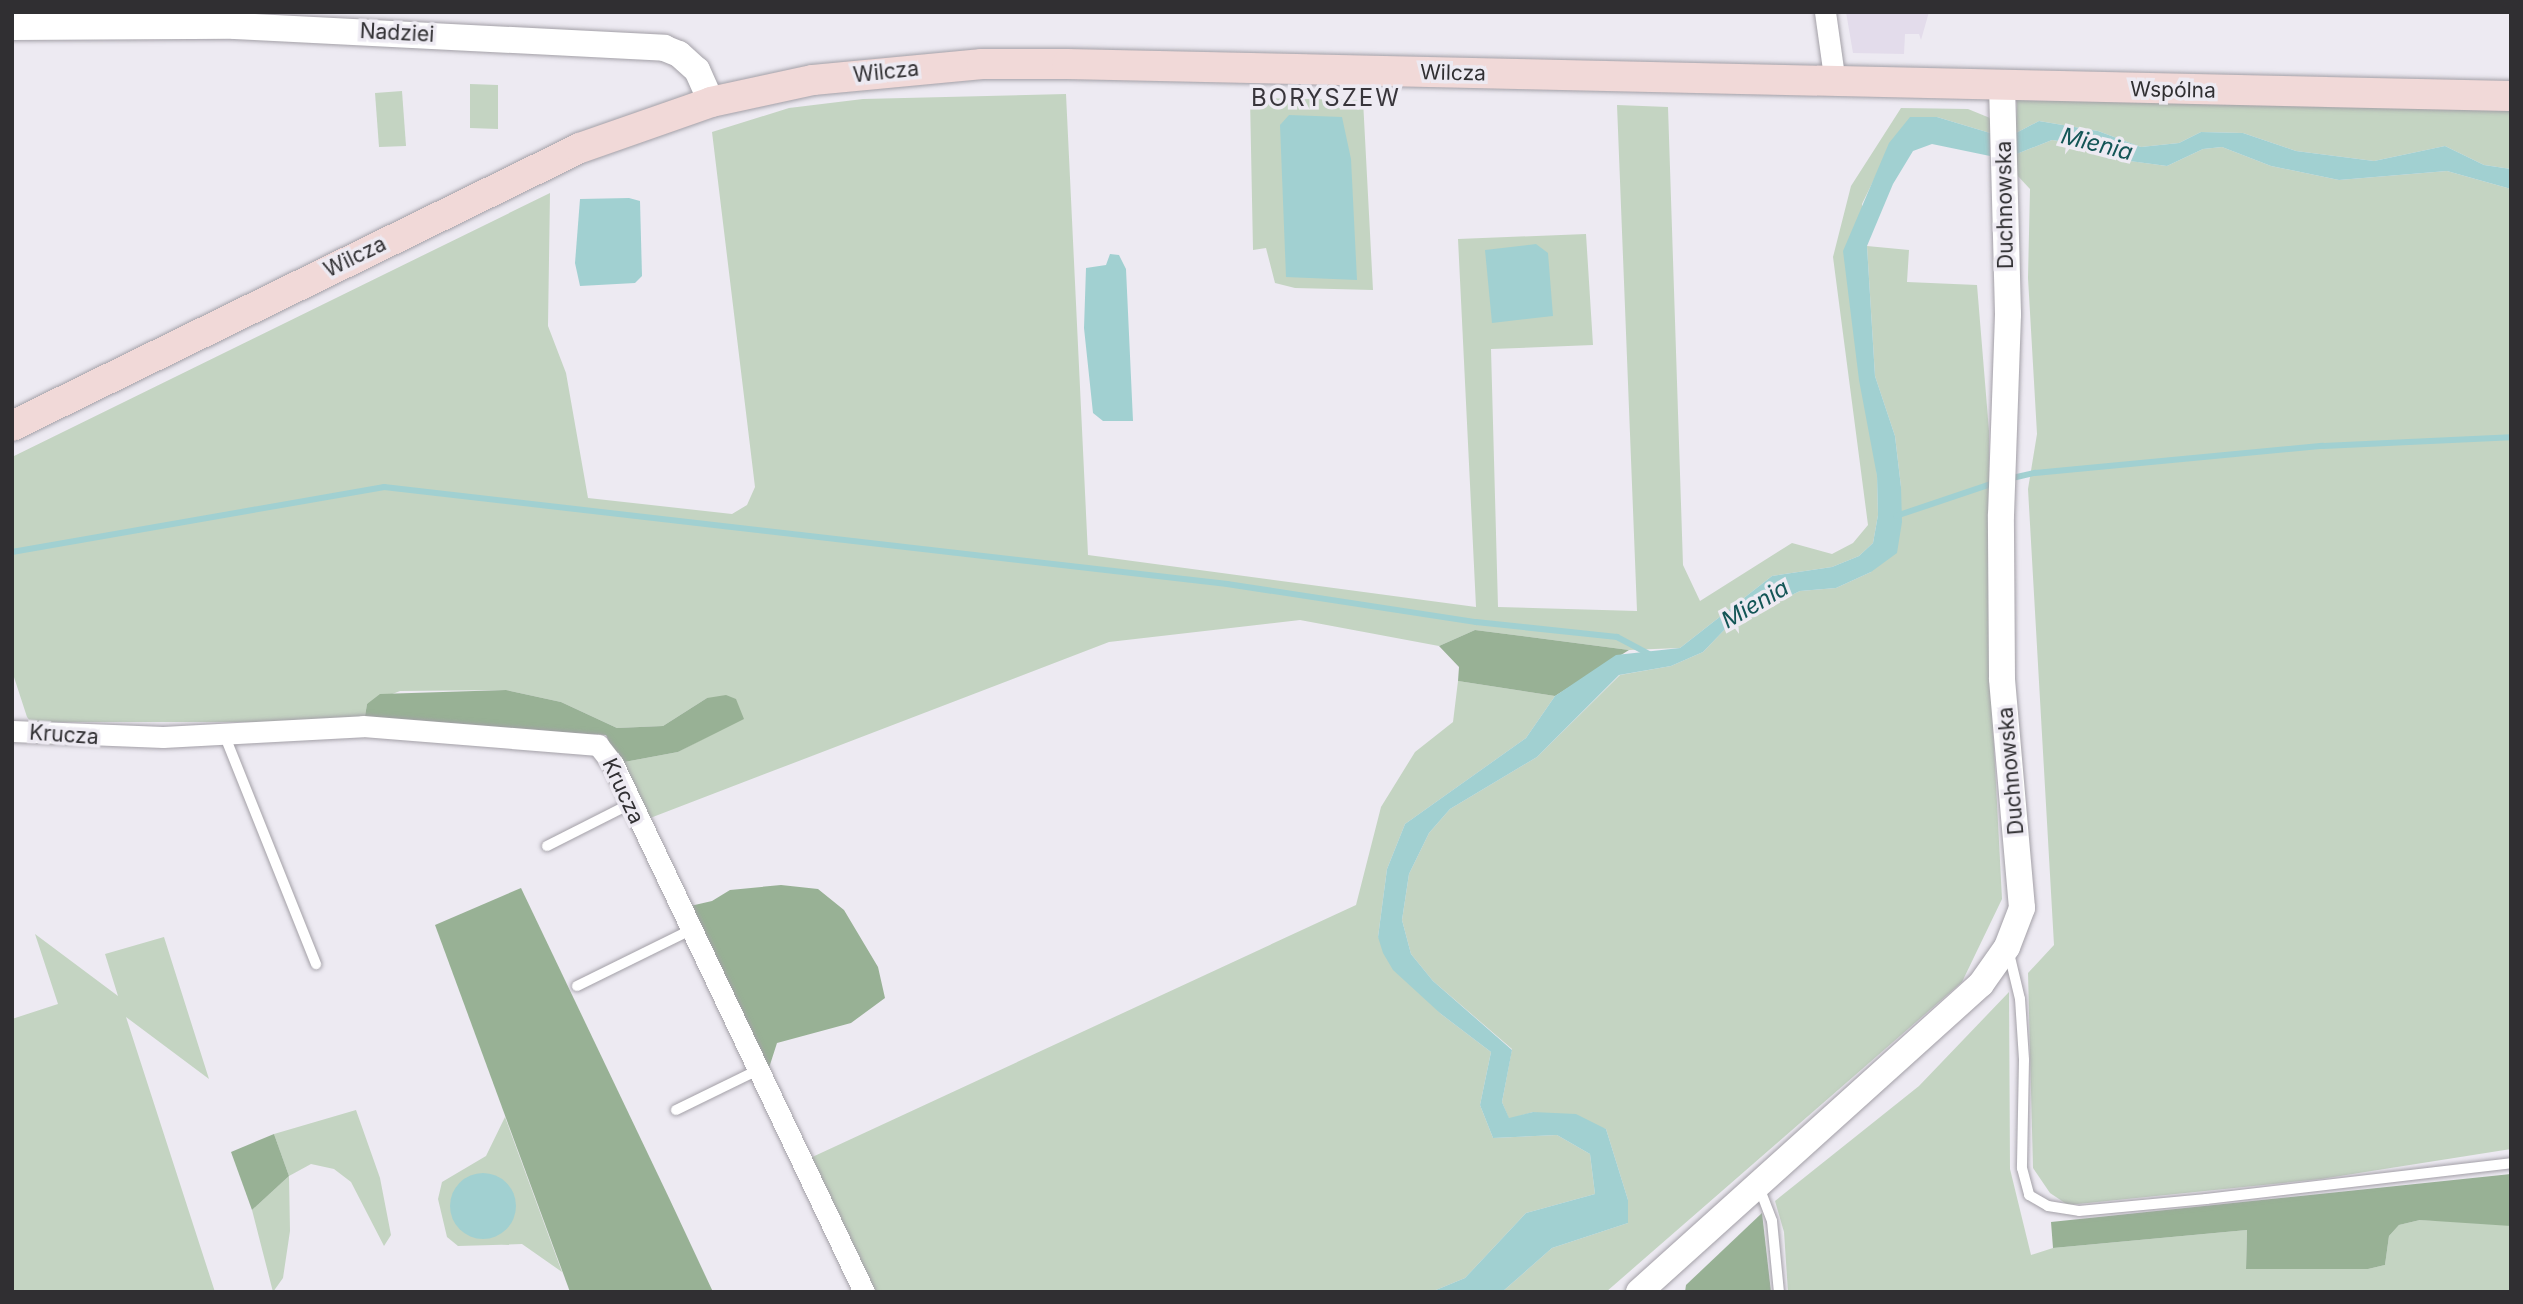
<!DOCTYPE html>
<html>
<head>
<meta charset="utf-8">
<style>
  body { margin:0 }
  #map { position:relative; width:2523px; height:1304px; overflow:hidden; background:#edeaf2; font-family:Inter,sans-serif }
  div>[style] { position:absolute }
  [style*='--x'] { left:calc(var(--x)*1px); top:calc(var(--y)*1px); width:calc(var(--w)*1px); rotate:calc(var(--a)*1deg) }
  .built>* { inset:0; background:#e3dceb }
  .green>* { inset:0; background:#c4d4c2 }
  .forest>* { inset:0; background:#98b195 }
  .water>* { inset:0; background:#a1d0d1 }
  .round { border-radius:50% }
  .stream>* { height:6px; margin:-3px; padding:0 3px; transform-origin:3px; border-radius:3px; background:#a1d0d1 }
  .roads { filter:drop-shadow(0 0 2px #a3a0a7) drop-shadow(0 0 2px #a3a0a7) }
  .service>* { height:10px; margin:-5px; padding:0 5px; transform-origin:5px; border-radius:5px; background:#fff }
  .minor>* { height:21px; margin:-10.5px; padding:0 10.5px; transform-origin:10.5px; border-radius:10.5px; background:#fff }
  .tertiary>* { height:26px; margin:-13px; padding:0 13px; transform-origin:13px; border-radius:13px; background:#fff }
  .secondary>* { height:30px; margin:-15px; padding:0 15px; transform-origin:15px; border-radius:15px; background:#f1d9d8 }
  span { translate:-50% -50%; white-space:nowrap; text-align:center; line-height:1.15; -webkit-text-stroke:7px #edeaf2; paint-order:stroke }
  .street-label { font-size:21px; color:#302f32 }
  .water-label { font-size:23px; color:#135556; font-style:italic }
  .quarter-label { font-size:24px; color:#38353b; letter-spacing:2px }
  .frame { position:absolute; inset:0; border:14px solid #302f32; pointer-events:none }
</style>
</head>
<body>
<div id="map">
  <div class="built">
    <i style="clip-path:polygon(1846px 12px,1929px 12px,1921px 40px,1919px 34px,1905px 34px,1904px 54px,1853px 53px)"></i>
  </div>
  <div class="green">
    <i style="clip-path:polygon(470px 84px,498px 85px,498px 129px,470px 128px)"></i>
    <i style="clip-path:polygon(402px 91px,406px 146px,379px 147px,375px 93px)"></i>
    <i style="clip-path:polygon(1066px 94px,1088px 555px,1476px 607px,1458px 239px,1586px 234px,1593px 345px,1491px 349px,1498px 607px,1637px 611px,1617px 105px,1668px 107px,1683px 565px,1700px 601px,1792px 543px,1832px 554px,1853px 543px,1868px 525px,1833px 257px,1851px 186px,1901px 108px,1968px 109px,1990px 118px,1990px 133px,1937px 117px,1880px 167px,1862px 204px,1877px 476px,1878px 515px,1873px 543px,1859px 556px,1832px 567px,1772px 576px,1680px 648px,1629px 650px,1475px 630px,1439px 646px,1300px 620px,1109px 642px,645px 820px,619px 763px,678px 752px,743px 718px,707px 698px,663px 726px,617px 728px,561px 702px,506px 690px,400px 691px,367px 704px,364px 722px,31px 722px,27px 717px,12px 671px,12px 457px,550px 193px,548px 326px,566px 373px,588px 498px,732px 514px,747px 505px,755px 487px,712px 132px,789px 108px,863px 99px)"></i>
    <i style="clip-path:polygon(1250px 98px,1363px 100px,1373px 290px,1295px 288px,1275px 283px,1266px 248px,1253px 250px)"></i>
    <i style="clip-path:polygon(2017px 100px,2497px 108px,2511px 111px,2511px 169px,2484px 165px,2445px 146px,2374px 161px,2296px 151px,2243px 133px,2201px 132px,2179px 143px,2141px 147px,2098px 131px,2039px 121px,2016px 133px)"></i>
    <i style="clip-path:polygon(2052px 140px,2080px 144px,2108px 158px,2167px 166px,2203px 149px,2222px 147px,2271px 166px,2339px 180px,2447px 171px,2511px 189px,2511px 1149px,2321px 1179px,2068px 1205px,2050px 1193px,2033px 1168px,2028px 973px,2054px 945px,2028px 489px,2037px 434px,2028px 278px,2030px 189px,2015px 173px,2014px 155px)"></i>
    <i style="clip-path:polygon(1867px 246px,1909px 250px,1907px 282px,1977px 285px,1989px 431px,1989px 650px,2002px 899px,1962px 982px,1606px 1292px,1502px 1292px,1552px 1248px,1628px 1223px,1628px 1200px,1606px 1129px,1533px 1112px,1509px 1119px,1502px 1102px,1512px 1049px,1433px 981px,1411px 954px,1402px 920px,1409px 874px,1429px 833px,1450px 809px,1537px 757px,1620px 675px,1671px 666px,1703px 652px,1729px 625px,1761px 609px,1800px 591px,1836px 588px,1871px 572px,1901px 487px,1895px 436px,1875px 376px)"></i>
    <i style="clip-path:polygon(1458px 681px,1555px 696px,1526px 738px,1405px 824px,1387px 869px,1378px 937px,1441px 1014px,1491px 1052px,1480px 1105px,1493px 1138px,1557px 1135px,1590px 1154px,1595px 1194px,1526px 1213px,1465px 1278px,1431px 1292px,872px 1292px,808px 1159px,1356px 905px,1381px 807px,1415px 752px,1453px 722px)"></i>
    <i style="clip-path:polygon(35px 934px,118px 996px,105px 954px,164px 937px,209px 1079px,126px 1017px,215px 1292px,12px 1292px,12px 1019px,58px 1004px)"></i>
    <i style="clip-path:polygon(2009px 992px,2010px 1169px,2031px 1255px,2053px 1248px,2247px 1230px,2246px 1269px,2368px 1269px,2385px 1265px,2389px 1236px,2399px 1225px,2420px 1220px,2499px 1223px,2511px 1226px,2511px 1292px,1788px 1292px,1784px 1232px,1775px 1201px,1919px 1086px)"></i>
    <i style="clip-path:polygon(356px 1110px,380px 1178px,391px 1235px,384px 1246px,351px 1182px,334px 1169px,311px 1164px,289px 1176px,290px 1231px,283px 1278px,273px 1292px,252px 1210px,289px 1176px,274px 1134px)"></i>
    <i style="clip-path:polygon(505px 1117px,562px 1272px,522px 1244px,458px 1246px,447px 1237px,438px 1199px,442px 1182px,486px 1156px)"></i>
  </div>
  <div class="forest">
    <i style="clip-path:polygon(1475px 630px,1629px 650px,1555px 696px,1458px 681px,1459px 667px,1439px 646px)"></i>
    <i style="clip-path:polygon(506px 690px,561px 702px,617px 728px,663px 726px,707px 698px,726px 695px,736px 699px,744px 719px,678px 752px,619px 763px,606px 735px,364px 722px,367px 704px,380px 694px)"></i>
    <i style="clip-path:polygon(781px 885px,818px 889px,844px 910px,878px 967px,885px 998px,851px 1023px,777px 1043px,768px 1071px,686px 907px,712px 901px,730px 890px)"></i>
    <i style="clip-path:polygon(521px 888px,670px 1200px,713px 1292px,570px 1292px,435px 925px)"></i>
    <i style="clip-path:polygon(274px 1134px,289px 1176px,252px 1210px,231px 1152px)"></i>
    <i style="clip-path:polygon(2511px 1174px,2511px 1226px,2420px 1220px,2399px 1225px,2389px 1236px,2385px 1265px,2368px 1269px,2246px 1269px,2247px 1230px,2053px 1248px,2051px 1222px)"></i>
    <i style="clip-path:polygon(1762px 1213px,1771px 1292px,1685px 1292px,1686px 1285px)"></i>
  </div>
  <div class="water">
    <i style="clip-path:polygon(1289px 115px,1342px 117px,1351px 159px,1357px 280px,1286px 277px,1280px 125px)"></i>
    <i style="clip-path:polygon(1910px 117px,1937px 117px,1990px 133px,1990px 156px,1932px 144px,1913px 151px,1893px 184px,1867px 246px,1875px 376px,1895px 436px,1901px 487px,1902px 522px,1897px 553px,1871px 572px,1836px 588px,1800px 591px,1729px 625px,1703px 652px,1671px 666px,1619px 675px,1537px 757px,1450px 809px,1429px 833px,1409px 874px,1402px 920px,1411px 954px,1433px 981px,1512px 1050px,1502px 1102px,1509px 1118px,1533px 1112px,1576px 1114px,1606px 1129px,1628px 1200px,1628px 1223px,1552px 1248px,1502px 1292px,1431px 1292px,1465px 1278px,1526px 1213px,1595px 1194px,1590px 1154px,1557px 1135px,1493px 1138px,1480px 1105px,1491px 1052px,1441px 1014px,1393px 970px,1383px 953px,1378px 937px,1387px 869px,1405px 824px,1526px 738px,1555px 696px,1616px 655px,1680px 648px,1772px 576px,1832px 567px,1859px 556px,1873px 543px,1878px 515px,1877px 476px,1859px 380px,1843px 251px,1889px 143px)"></i>
    <i style="clip-path:polygon(2039px 121px,2098px 131px,2141px 147px,2179px 143px,2201px 132px,2243px 133px,2296px 151px,2374px 161px,2445px 146px,2484px 165px,2511px 169px,2511px 189px,2447px 171px,2339px 180px,2271px 166px,2222px 147px,2203px 149px,2167px 166px,2107px 158px,2080px 144px,2052px 140px,2014px 155px,2016px 133px)"></i>
    <i style="clip-path:polygon(629px 198px,640px 201px,642px 276px,635px 283px,580px 286px,575px 263px,580px 199px)"></i>
    <i style="clip-path:polygon(1536px 244px,1548px 253px,1553px 316px,1492px 323px,1485px 250px)"></i>
    <i style="clip-path:polygon(1110px 254px,1119px 255px,1126px 269px,1133px 421px,1103px 421px,1093px 413px,1084px 328px,1086px 268px,1106px 265px)"></i>
    <i class="round" style="left:450px;top:1173px;width:66px;height:66px"></i>
  </div>
  <div class="stream">
    <i style="--x:2008;--y:479;--w:28;--a:-13"></i>
    <i style="--x:2035;--y:473;--w:289;--a:-5.4"></i>
    <i style="--x:2323;--y:446;--w:188;--a:-2.7"></i>
    <i style="--x:1896;--y:516;--w:103;--a:-18.6"></i>
    <i style="--x:12;--y:552;--w:378;--a:-9.9"></i>
    <i style="--x:384;--y:487;--w:849;--a:6.56"></i>
    <i style="--x:1227;--y:584;--w:252;--a:8.7"></i>
    <i style="--x:1476;--y:622;--w:142;--a:6.1"></i>
    <i style="--x:1617;--y:637;--w:36;--a:28"></i>
  </div>
  <div class="roads">
    <div class="service">
      <i style="--x:224;--y:734;--w:248;--a:68.2"></i>
      <i style="--x:547;--y:846;--w:93;--a:-26.8"></i>
      <i style="--x:2008;--y:949;--w:51;--a:76.5"></i>
      <i style="--x:2020;--y:999;--w:61;--a:86.2"></i>
      <i style="--x:2024;--y:1060;--w:108;--a:91.1"></i>
      <i style="--x:2022;--y:1168;--w:28;--a:75"></i>
      <i style="--x:2029;--y:1195;--w:22;--a:30"></i>
      <i style="--x:2048;--y:1206;--w:31;--a:9"></i>
      <i style="--x:2079;--y:1211;--w:128;--a:-5.4"></i>
      <i style="--x:2206;--y:1199;--w:307;--a:-6.7"></i>
      <i style="--x:577;--y:986;--w:125;--a:-26.2"></i>
      <i style="--x:676;--y:1110;--w:89;--a:-26"></i>
      <i style="--x:1759;--y:1187;--w:36;--a:69"></i>
      <i style="--x:1772;--y:1221;--w:71;--a:84.4"></i>
    </div>
    <div class="minor">
      <i style="--x:1825;--y:12;--w:72;--a:82"></i>
      <i style="--x:12;--y:731;--w:151;--a:2.3"></i>
      <i style="--x:163;--y:737;--w:200;--a:-3.1"></i>
      <i style="--x:363;--y:726;--w:236;--a:4.6"></i>
      <i style="--x:598;--y:745;--w:24;--a:52"></i>
      <i style="--x:613;--y:764;--w:585;--a:64.57"></i>
    </div>
    <div class="tertiary">
      <i style="--x:12;--y:27;--w:223;--a:-0.3"></i>
      <i style="--x:235;--y:26;--w:430;--a:2.9"></i>
      <i style="--x:664;--y:48;--w:16;--a:22"></i>
      <i style="--x:679;--y:54;--w:24;--a:42"></i>
      <i style="--x:697;--y:70;--w:35;--a:66"></i>
      <i style="--x:1639;--y:1292;--w:460;--a:-42"></i>
      <i style="--x:1981;--y:984;--w:45;--a:-54.9"></i>
      <i style="--x:2007;--y:947;--w:42;--a:-69"></i>
      <i style="--x:2022;--y:908;--w:231;--a:-95"></i>
      <i style="--x:2002;--y:678;--w:163;--a:-90.4"></i>
      <i style="--x:2001;--y:515;--w:201;--a:-88"></i>
      <i style="--x:2008;--y:314;--w:228;--a:-91.5"></i>
    </div>
    <div class="secondary">
      <i style="--x:12;--y:426;--w:632;--a:-26.08"></i>
      <i style="--x:580;--y:148;--w:139;--a:-19.3"></i>
      <i style="--x:711;--y:102;--w:104;--a:-12.2"></i>
      <i style="--x:813;--y:80;--w:170;--a:-5.4"></i>
      <i style="--x:982;--y:64;--w:85;--a:0"></i>
      <i style="--x:1067;--y:64;--w:1444;--a:1.27"></i>
    </div>
  </div>
  <div class="street-label">
    <span style="left:397px;top:33px;rotate:3deg">Nadziei</span>
    <span style="left:886px;top:72px;rotate:-6deg">Wilcza</span>
    <span style="left:1453px;top:73px;rotate:1deg">Wilcza</span>
    <span style="left:2173px;top:90px;rotate:1deg">Wspólna</span>
    <span style="left:2005px;top:205px;rotate:-91deg">Duchnowska</span>
    <span style="left:355px;top:257px;rotate:-26deg">Wilcza</span>
    <span style="left:64px;top:735px;rotate:4deg">Krucza</span>
    <span style="left:2011px;top:771px;rotate:-95deg">Duchnowska</span>
    <span style="left:623px;top:791px;rotate:65deg">Krucza</span>
  </div>
  <div class="water-label">
    <span style="left:2097px;top:144px;rotate:14deg">Mienia</span>
    <span style="left:1755px;top:604px;rotate:-30deg">Mienia</span>
  </div>
  <div class="quarter-label">
    <span style="left:1326px;top:98px">BORYSZEW</span>
  </div>
  <div class="frame"></div>
</div>
</body>
</html>
